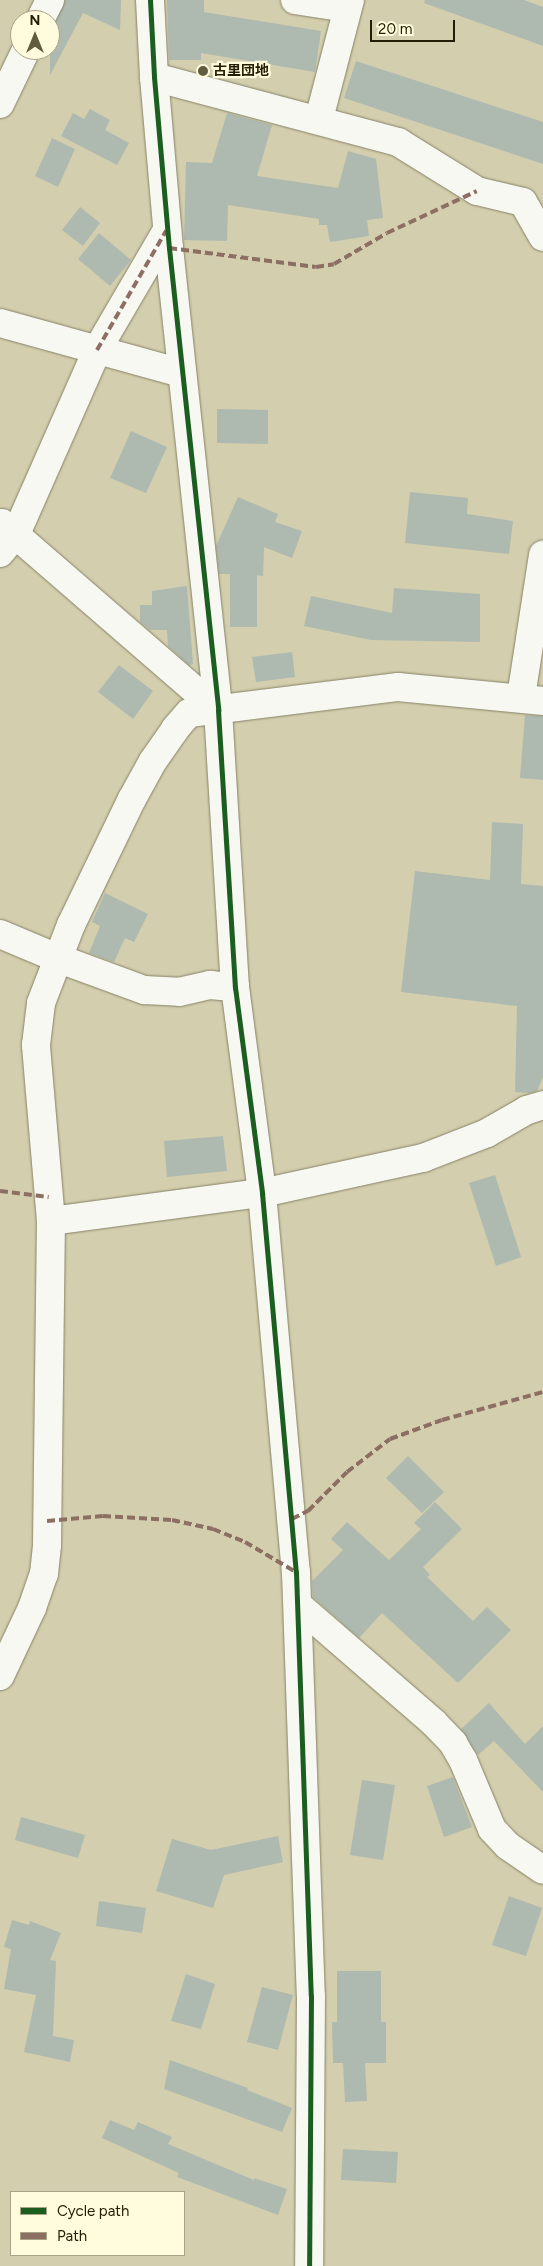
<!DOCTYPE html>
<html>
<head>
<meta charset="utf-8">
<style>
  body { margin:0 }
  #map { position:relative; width:543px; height:2266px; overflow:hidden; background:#d3cead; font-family:Figtree,"Noto Sans JP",sans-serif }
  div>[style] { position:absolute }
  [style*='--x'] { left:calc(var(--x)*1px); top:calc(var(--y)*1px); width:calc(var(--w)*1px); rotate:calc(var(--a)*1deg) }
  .building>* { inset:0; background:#aebab0 }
  .roads { filter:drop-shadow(0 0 1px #878368) drop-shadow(0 0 1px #878368) }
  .street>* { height:28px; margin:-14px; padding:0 14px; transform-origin:14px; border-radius:14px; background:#f8f8f3 }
  .secondary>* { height:28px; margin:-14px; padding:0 14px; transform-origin:14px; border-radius:14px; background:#f8f8f3 }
  .quiet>* { height:4px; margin-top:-2px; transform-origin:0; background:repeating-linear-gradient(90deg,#8d6e63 0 8px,transparent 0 12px) }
  .cycleway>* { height:5px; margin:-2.5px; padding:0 2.5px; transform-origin:2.5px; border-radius:2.5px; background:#1b5e20 }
  .dots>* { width:14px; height:14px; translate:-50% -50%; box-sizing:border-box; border:2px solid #fffbdc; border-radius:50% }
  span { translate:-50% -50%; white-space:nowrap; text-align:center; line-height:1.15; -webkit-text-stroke:4.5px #fffbdc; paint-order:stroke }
  .poi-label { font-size:14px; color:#211e05; font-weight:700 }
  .left { translate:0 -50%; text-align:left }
  .legend { position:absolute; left:10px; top:2191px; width:175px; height:65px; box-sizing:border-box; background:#fffbdc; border:1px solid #a6a386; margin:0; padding:6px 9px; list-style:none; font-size:15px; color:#211e05 }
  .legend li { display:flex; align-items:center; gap:10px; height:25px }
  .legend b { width:25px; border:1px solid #a6a386 }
  .north { position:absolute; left:10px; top:10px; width:50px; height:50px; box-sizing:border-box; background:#fffbdc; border:1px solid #a6a386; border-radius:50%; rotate:0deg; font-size:14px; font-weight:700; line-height:20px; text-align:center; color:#211e05 }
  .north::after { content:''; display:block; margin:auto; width:18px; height:22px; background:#5f5c40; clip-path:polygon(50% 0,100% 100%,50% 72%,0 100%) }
  .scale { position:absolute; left:370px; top:20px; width:85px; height:22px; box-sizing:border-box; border:2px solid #211e05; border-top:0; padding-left:6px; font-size:15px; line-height:18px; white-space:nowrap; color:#211e05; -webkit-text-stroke:4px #fffbdc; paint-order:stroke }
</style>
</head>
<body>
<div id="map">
  <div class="building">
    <i style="clip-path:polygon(65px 0,121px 0,120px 30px,83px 13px,50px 75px,50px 32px)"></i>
    <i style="clip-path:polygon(167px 0,204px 0,204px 12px,321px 31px,315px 72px,201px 53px,201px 60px,169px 60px)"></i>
    <i style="clip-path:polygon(425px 0,524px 0,543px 7px,543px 46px,424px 3px)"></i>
    <i style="clip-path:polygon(356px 61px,543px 122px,543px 164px,344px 98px)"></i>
    <i style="clip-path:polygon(90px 109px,110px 120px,105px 130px,129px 143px,117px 165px,61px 136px,73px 113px,84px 119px)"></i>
    <i style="clip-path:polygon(227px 113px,272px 125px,257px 176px,338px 188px,348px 151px,376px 159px,383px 218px,367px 220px,369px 236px,330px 242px,327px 225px,319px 225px,319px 219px,228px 205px,227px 241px,184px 240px,186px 162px,212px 163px)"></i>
    <i style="clip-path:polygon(52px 138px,75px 149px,58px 187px,35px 176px)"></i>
    <i style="clip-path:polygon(80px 207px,100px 223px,83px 246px,62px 230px)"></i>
    <i style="clip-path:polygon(99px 233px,131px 260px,110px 286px,78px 259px)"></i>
    <i style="clip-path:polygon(217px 409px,268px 410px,268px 444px,217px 443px)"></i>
    <i style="clip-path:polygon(131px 431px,167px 447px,146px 493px,110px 478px)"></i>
    <i style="clip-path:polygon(410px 492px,468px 498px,467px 514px,513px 521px,509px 554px,405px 543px)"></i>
    <i style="clip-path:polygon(238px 497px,278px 514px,275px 522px,302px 531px,292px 558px,264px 547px,263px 576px,257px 575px,257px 627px,230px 627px,230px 574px,219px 574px,216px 546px)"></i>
    <i style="clip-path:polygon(187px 586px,193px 664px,189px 665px,168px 646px,167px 630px,150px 630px,140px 622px,140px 605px,152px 605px,152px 591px)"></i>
    <i style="clip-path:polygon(394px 588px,480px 594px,480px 642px,371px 640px,304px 626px,311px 596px,392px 613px)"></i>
    <i style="clip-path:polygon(292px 652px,295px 677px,256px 682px,252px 657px)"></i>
    <i style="clip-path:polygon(119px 665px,153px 691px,133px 719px,98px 692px)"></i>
    <i style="clip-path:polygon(525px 715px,543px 716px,543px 780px,520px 778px)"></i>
    <i style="clip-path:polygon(492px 822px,523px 824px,521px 884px,543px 886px,543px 1077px,537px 1091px,530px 1093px,515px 1092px,517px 1006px,401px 992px,415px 871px,490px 880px)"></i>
    <i style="clip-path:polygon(105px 893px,148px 914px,134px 942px,125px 938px,114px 962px,89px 953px,100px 926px,92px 922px)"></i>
    <i style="clip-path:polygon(223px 1136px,227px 1171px,167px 1177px,164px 1141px)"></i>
    <i style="clip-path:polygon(495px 1175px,521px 1257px,496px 1266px,469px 1183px)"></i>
    <i style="clip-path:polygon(408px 1456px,444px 1492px,422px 1513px,386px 1478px)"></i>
    <i style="clip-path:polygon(435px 1502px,462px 1529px,423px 1567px,430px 1575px,427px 1577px,473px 1621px,487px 1607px,511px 1630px,458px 1683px,382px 1613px,359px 1638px,313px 1597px,312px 1581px,343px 1550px,331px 1539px,347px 1522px,389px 1560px,421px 1529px,414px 1523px)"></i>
    <i style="clip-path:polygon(489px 1703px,525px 1744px,543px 1726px,543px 1792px,494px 1741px,478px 1755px,461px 1729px)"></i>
    <i style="clip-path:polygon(453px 1777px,472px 1827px,444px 1837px,427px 1786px)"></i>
    <i style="clip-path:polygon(362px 1780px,395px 1785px,383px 1860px,350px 1855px)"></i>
    <i style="clip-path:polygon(21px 1817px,85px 1835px,78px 1858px,15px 1840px)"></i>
    <i style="clip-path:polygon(278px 1836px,283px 1862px,224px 1875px,213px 1908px,156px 1891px,172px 1839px,211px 1850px)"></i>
    <i style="clip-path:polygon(509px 1896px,542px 1908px,526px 1956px,492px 1945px)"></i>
    <i style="clip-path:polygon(99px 1901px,146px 1908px,142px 1933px,96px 1926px)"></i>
    <i style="clip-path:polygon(12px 1920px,29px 1925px,30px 1921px,61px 1933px,50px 1960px,56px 1961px,53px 2036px,74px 2040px,70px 2062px,24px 2052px,36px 1995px,4px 1989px,11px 1949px,4px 1947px)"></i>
    <i style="clip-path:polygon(337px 1971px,381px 1971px,381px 2022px,386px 2022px,386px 2063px,365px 2063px,367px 2101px,345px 2102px,343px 2063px,333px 2063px,332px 2022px,337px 2022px)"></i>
    <i style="clip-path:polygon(186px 1974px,215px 1984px,201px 2029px,171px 2021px)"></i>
    <i style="clip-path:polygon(262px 1987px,293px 1995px,278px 2050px,247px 2042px)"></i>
    <i style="clip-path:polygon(170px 2060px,248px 2088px,247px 2090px,292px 2108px,282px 2132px,164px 2089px)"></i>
    <i style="clip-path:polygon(110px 2120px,134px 2130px,138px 2122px,172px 2137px,168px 2144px,254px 2180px,254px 2178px,287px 2189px,278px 2215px,177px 2177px,179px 2173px,102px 2138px)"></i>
    <i style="clip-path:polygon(343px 2149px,398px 2152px,396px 2183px,341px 2180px)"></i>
  </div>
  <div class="roads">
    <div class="street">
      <i style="--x:295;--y:0;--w:53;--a:8.7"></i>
      <i style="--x:40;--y:20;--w:22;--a:-63"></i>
      <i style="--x:154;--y:77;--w:253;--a:14.9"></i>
      <i style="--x:398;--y:142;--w:93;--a:31.8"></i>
      <i style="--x:477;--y:191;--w:47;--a:13.4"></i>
      <i style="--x:523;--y:202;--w:40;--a:60.3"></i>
      <i style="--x:0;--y:104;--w:60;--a:-64.3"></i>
      <i style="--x:319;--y:119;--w:123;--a:-75.4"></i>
      <i style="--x:2;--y:523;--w:286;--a:40.9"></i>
      <i style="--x:0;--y:553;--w:25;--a:-50"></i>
      <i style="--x:16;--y:534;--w:201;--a:-66.2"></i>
      <i style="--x:97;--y:350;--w:139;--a:-59.7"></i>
      <i style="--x:521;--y:697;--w:144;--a:-81.2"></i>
      <i style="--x:0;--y:934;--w:62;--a:22.8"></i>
      <i style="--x:57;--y:958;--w:93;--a:20.2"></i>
      <i style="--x:144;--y:990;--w:35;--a:3"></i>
      <i style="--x:179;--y:992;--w:32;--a:-13"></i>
      <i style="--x:210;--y:985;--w:25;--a:5"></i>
      <i style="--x:51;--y:1221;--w:213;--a:-7.6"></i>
      <i style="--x:262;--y:1193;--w:165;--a:-12.3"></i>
      <i style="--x:423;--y:1158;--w:69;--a:-21.3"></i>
      <i style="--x:487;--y:1133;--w:46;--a:-29.9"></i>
      <i style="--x:527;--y:1110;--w:17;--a:-17"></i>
      <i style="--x:298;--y:1605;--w:180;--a:40.9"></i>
      <i style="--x:434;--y:1723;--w:28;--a:46"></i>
      <i style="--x:453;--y:1743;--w:20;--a:60"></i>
      <i style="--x:463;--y:1760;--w:75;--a:67.2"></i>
      <i style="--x:492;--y:1829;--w:23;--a:47"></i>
      <i style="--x:508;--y:1846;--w:42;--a:34.4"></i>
      <i style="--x:0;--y:1676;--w:75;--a:-64.8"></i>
      <i style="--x:32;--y:1608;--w:36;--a:-71"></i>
      <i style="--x:44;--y:1574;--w:29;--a:-84"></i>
      <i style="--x:47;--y:1545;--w:324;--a:-89.3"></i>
      <i style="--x:51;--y:1221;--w:177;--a:-94.9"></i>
      <i style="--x:36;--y:1045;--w:42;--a:-83.2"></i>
      <i style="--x:41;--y:1003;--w:84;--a:-69"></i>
      <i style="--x:71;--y:925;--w:140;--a:-64.2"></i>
      <i style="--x:132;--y:799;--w:43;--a:-61.1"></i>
      <i style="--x:153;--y:761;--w:39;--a:-55"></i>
      <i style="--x:175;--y:729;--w:21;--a:-49"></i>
      <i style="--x:189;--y:713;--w:211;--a:-7.1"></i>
      <i style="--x:398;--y:687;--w:146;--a:5.5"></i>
    </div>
    <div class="secondary">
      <i style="--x:150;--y:0;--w:77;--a:87"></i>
      <i style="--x:154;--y:77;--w:172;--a:85"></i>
      <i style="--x:169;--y:248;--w:465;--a:83.9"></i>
      <i style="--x:218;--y:710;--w:278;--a:86.5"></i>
      <i style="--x:235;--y:987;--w:208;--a:82.5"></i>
      <i style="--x:262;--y:1193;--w:381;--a:84.9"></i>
      <i style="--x:296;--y:1572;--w:424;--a:88"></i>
      <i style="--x:311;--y:1996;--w:270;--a:90.4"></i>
      <i style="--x:0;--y:323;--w:188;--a:15.4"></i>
    </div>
  </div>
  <div class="quiet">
    <i style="--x:169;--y:248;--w:148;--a:7.4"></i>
    <i style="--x:316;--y:267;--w:18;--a:-9"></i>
    <i style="--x:334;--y:264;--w:61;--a:-30.3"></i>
    <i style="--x:387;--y:233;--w:99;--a:-25"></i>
    <i style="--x:97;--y:350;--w:138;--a:-59.9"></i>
    <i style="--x:0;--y:1191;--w:49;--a:7"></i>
    <i style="--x:292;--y:1519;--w:18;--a:-27"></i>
    <i style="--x:308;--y:1511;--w:55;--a:-45"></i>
    <i style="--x:347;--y:1472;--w:54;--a:-37.5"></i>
    <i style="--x:390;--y:1439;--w:55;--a:-20.1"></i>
    <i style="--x:442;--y:1420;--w:105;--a:-15.5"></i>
    <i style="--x:47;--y:1521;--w:56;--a:-5.1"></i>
    <i style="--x:103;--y:1516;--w:69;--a:3.3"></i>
    <i style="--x:172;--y:1520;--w:42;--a:12.4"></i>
    <i style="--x:213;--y:1529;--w:35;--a:22"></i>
    <i style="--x:245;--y:1542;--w:59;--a:30.5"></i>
  </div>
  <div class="cycleway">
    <i style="--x:150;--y:0;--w:77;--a:87"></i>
    <i style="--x:154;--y:77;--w:172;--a:85"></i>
    <i style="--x:169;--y:248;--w:465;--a:83.9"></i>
    <i style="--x:218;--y:710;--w:278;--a:86.5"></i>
    <i style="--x:235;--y:987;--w:208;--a:82.5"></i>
    <i style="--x:262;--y:1193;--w:381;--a:84.9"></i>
    <i style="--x:296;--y:1572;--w:424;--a:88"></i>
    <i style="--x:311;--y:1996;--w:270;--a:90.4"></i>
  </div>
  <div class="dots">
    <i style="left:203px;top:71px;background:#5f5c40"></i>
  </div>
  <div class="poi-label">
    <span class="left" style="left:213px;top:71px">古里団地</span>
  </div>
  <ul class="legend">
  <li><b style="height:6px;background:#1b5e20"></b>Cycle path</li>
  <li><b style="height:6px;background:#8d6e63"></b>Path</li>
  </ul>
  <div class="north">N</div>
  <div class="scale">20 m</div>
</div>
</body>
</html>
